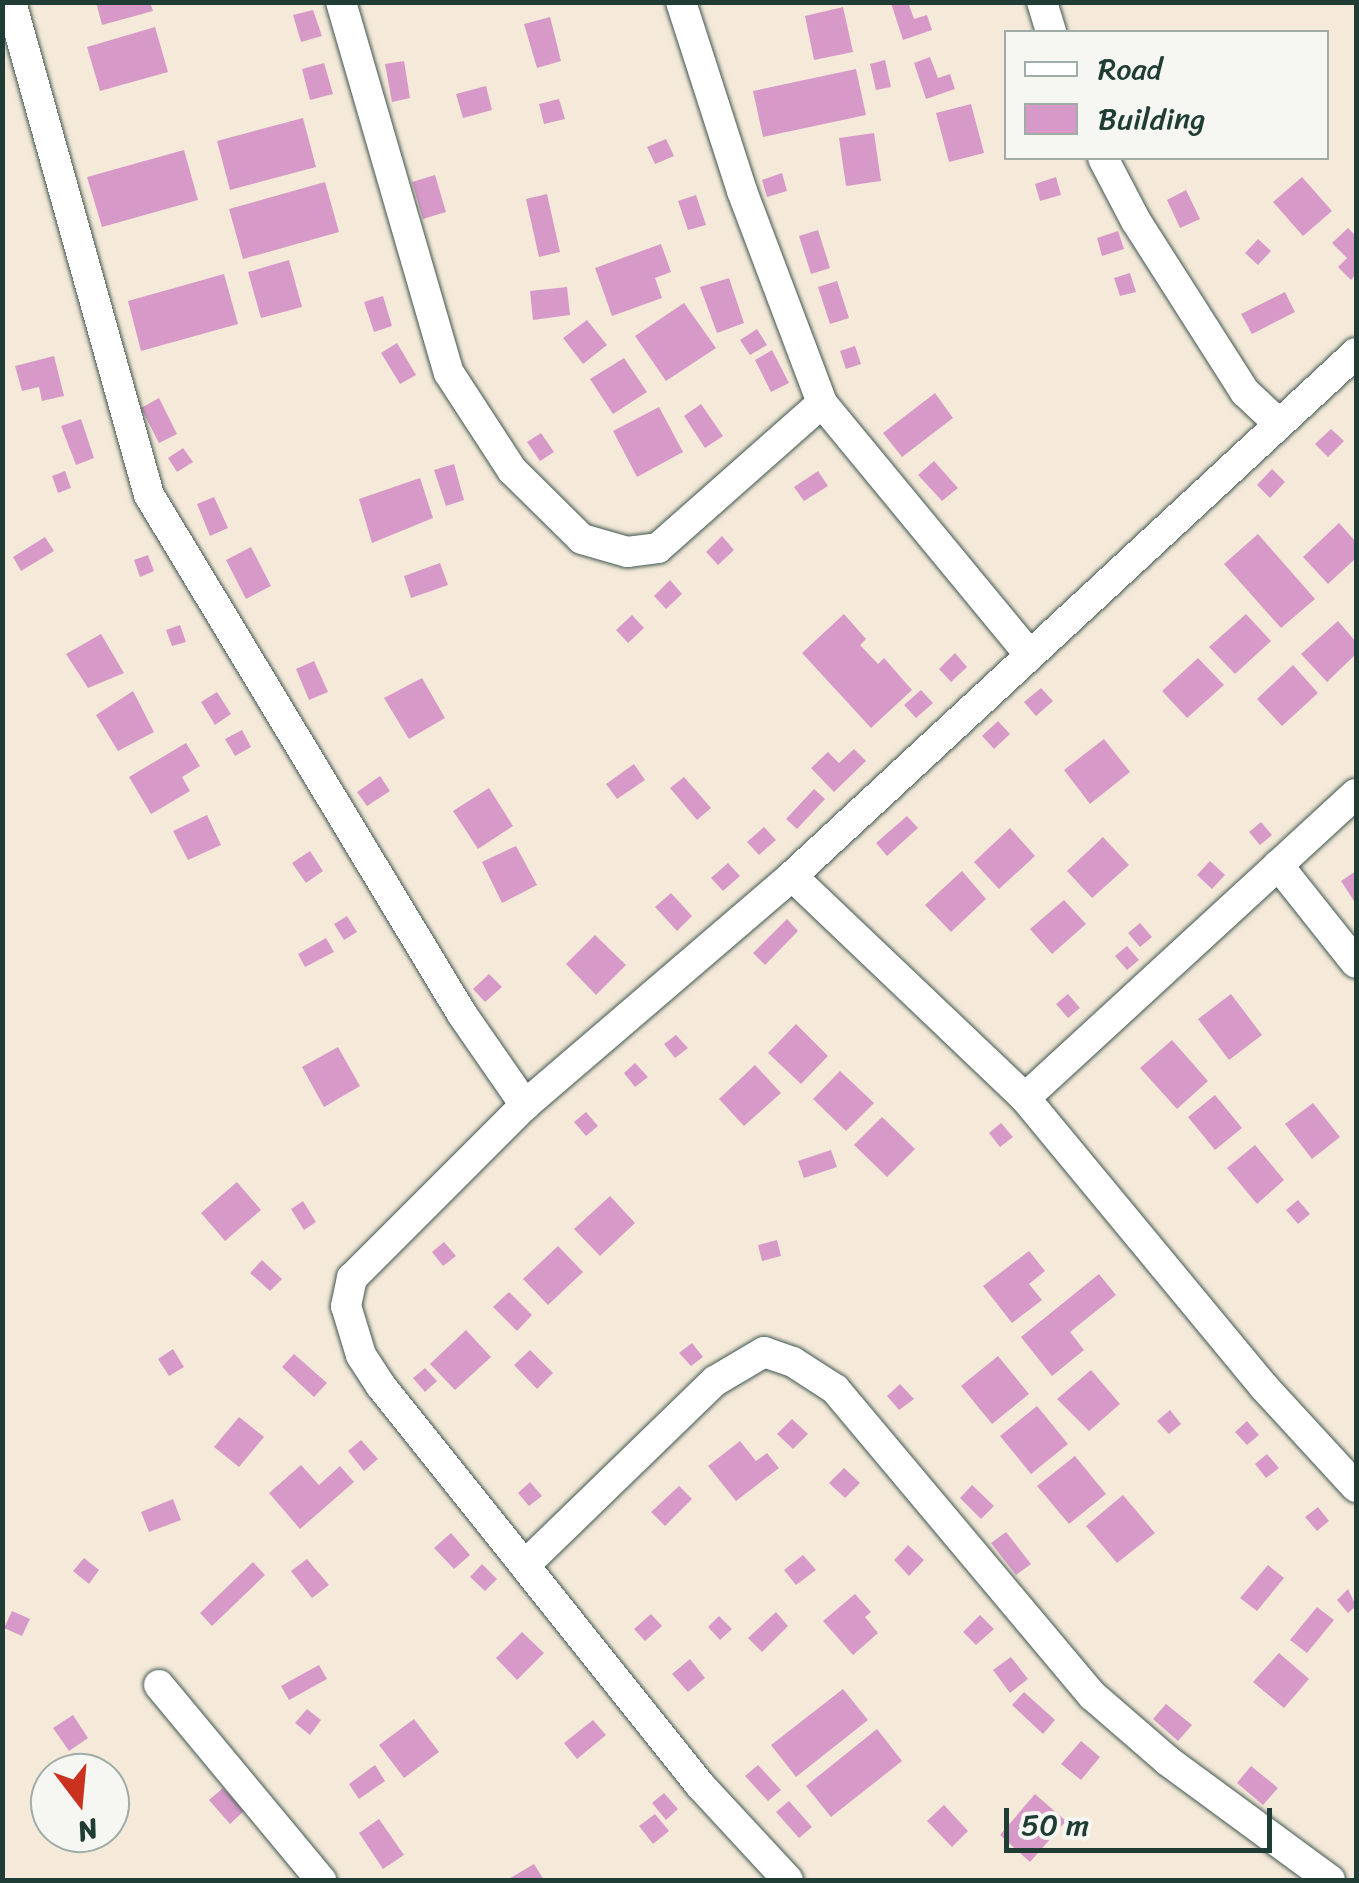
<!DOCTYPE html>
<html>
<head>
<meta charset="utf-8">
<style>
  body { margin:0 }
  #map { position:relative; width:1359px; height:1883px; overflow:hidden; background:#f5eada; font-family:Sriracha,sans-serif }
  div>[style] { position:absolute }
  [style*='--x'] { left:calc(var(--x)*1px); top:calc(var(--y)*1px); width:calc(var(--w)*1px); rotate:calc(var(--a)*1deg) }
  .building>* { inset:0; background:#d79ac8 }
  .roads { filter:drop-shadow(0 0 2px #3f574d) drop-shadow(0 0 2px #3f574d) }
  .street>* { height:30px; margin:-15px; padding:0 15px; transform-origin:15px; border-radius:15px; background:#fff }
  span { translate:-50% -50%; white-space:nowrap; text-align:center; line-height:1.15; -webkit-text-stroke:10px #f6f6f2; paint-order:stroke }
  .frame { position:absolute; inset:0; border:5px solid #1f3d34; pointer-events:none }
  .legend { position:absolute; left:1004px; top:30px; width:325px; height:130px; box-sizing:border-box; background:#f6f6f2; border:2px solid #a0aca6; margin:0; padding:12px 18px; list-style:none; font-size:30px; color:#1f3d34 }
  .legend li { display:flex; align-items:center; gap:20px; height:50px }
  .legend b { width:50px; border:2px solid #a0aca6 }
  .north { position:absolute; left:30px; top:1753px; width:100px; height:100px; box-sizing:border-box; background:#f6f6f2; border:2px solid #a0aca6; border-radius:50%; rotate:164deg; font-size:28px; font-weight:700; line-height:40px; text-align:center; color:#1f3d34 }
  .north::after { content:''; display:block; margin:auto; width:35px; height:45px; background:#c8321e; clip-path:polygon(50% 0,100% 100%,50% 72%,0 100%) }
  .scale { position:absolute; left:1004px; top:1808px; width:268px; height:45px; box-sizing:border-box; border:5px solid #1f3d34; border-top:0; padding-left:12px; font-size:30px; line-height:35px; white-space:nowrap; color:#1f3d34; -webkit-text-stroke:8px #f6f6f2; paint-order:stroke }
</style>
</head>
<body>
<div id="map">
  <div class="building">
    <i style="clip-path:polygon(96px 2px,150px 2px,153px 11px,102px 25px)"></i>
    <i style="clip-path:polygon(908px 2px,914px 19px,927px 15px,932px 30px,903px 40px,891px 3px)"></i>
    <i style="clip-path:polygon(843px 7px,853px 52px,814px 60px,805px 16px)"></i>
    <i style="clip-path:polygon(313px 10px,322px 36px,301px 42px,293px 15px)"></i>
    <i style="clip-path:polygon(550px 17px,561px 61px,537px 68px,524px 24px)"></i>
    <i style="clip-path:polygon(155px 27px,168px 72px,100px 91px,87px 47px)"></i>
    <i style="clip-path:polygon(930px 57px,938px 78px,950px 74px,955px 89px,926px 99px,914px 63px)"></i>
    <i style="clip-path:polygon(885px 60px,891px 87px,876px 90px,870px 64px)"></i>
    <i style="clip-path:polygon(404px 61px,410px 98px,392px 102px,385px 64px)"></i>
    <i style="clip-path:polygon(324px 63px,333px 94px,310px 100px,302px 69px)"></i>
    <i style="clip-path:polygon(856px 69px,866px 115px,763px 137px,753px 91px)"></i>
    <i style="clip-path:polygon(486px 86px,492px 110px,463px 118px,456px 94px)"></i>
    <i style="clip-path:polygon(559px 99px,565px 119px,544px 124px,539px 104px)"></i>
    <i style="clip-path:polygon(971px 104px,984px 153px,949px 162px,936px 113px)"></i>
    <i style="clip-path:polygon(303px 118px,316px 167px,230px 190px,217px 141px)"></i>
    <i style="clip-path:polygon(874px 133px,881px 181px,846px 186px,839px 138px)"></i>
    <i style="clip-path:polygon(666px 139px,674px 156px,655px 164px,647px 147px)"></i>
    <i style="clip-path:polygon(184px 150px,198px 200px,102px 227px,87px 177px)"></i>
    <i style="clip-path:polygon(782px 173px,787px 191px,767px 197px,762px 180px)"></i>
    <i style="clip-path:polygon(435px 175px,446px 212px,423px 219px,412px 182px)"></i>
    <i style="clip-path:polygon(1056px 177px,1061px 195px,1040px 201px,1035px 184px)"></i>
    <i style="clip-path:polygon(1302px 177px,1332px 211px,1303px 236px,1273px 202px)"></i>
    <i style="clip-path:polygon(325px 182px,339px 232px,243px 259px,229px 209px)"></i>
    <i style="clip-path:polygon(1186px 190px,1200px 219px,1180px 228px,1167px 200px)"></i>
    <i style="clip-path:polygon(547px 194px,560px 252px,539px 257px,526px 199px)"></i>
    <i style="clip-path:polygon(696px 195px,706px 225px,688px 230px,678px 201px)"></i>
    <i style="clip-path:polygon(1348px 228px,1356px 236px,1356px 274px,1351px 280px,1338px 267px,1347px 258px,1332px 243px)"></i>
    <i style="clip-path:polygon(818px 230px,830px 268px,811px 274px,799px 236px)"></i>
    <i style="clip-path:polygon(1118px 231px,1124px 249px,1102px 256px,1097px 238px)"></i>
    <i style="clip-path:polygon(1258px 239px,1271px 251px,1258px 265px,1245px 253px)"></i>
    <i style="clip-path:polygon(661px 244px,671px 272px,655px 278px,662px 298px,612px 316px,595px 268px)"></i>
    <i style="clip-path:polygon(289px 260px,302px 307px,261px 318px,248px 272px)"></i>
    <i style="clip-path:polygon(1130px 273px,1136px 292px,1120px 296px,1114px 278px)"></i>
    <i style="clip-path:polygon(224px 274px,238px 324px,141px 351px,128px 301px)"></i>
    <i style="clip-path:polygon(729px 278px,744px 323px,717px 333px,700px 287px)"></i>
    <i style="clip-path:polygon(837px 281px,849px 318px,830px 324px,818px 287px)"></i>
    <i style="clip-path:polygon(567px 287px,570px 315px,533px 320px,530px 291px)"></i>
    <i style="clip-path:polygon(1285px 292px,1295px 312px,1252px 334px,1241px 314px)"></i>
    <i style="clip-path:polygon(383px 296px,392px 326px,374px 332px,364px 302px)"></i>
    <i style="clip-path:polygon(684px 303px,716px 348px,666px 381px,635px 336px)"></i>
    <i style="clip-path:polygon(587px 320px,607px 345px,583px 364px,563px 338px)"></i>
    <i style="clip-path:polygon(757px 329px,767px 345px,750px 355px,740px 340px)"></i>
    <i style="clip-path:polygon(397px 343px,416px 375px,400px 384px,381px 353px)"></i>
    <i style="clip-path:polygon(855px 346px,861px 364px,846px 369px,840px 351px)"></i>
    <i style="clip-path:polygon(772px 350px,789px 383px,771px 392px,755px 360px)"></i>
    <i style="clip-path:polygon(54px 356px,64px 396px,42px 401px,39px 387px,22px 391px,15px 366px)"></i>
    <i style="clip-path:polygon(624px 358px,647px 392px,613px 414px,590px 379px)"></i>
    <i style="clip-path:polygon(935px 393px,953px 418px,902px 457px,883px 433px)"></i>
    <i style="clip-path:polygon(159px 398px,177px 434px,159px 443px,141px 408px)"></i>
    <i style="clip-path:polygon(701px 404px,723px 436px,705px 448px,684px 416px)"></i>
    <i style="clip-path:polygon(659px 407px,683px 452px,637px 477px,613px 431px)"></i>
    <i style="clip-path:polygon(81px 419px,94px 458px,76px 465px,61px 426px)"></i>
    <i style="clip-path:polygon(1331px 429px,1344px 441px,1328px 457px,1315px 444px)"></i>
    <i style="clip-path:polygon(541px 433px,554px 452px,540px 461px,527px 442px)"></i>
    <i style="clip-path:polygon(183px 448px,193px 462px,177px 472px,168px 458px)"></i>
    <i style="clip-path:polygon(934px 461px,958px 488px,942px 501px,918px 475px)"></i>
    <i style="clip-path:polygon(454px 464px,464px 500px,446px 506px,434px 470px)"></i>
    <i style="clip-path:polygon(1272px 469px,1285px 482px,1270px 498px,1257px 485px)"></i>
    <i style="clip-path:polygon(65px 471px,71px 488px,58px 493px,52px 476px)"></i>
    <i style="clip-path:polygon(818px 471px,828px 486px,804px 501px,794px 487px)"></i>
    <i style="clip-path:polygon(420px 478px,433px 518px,372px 543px,359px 499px)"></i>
    <i style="clip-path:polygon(214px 497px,228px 528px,210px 536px,197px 504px)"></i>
    <i style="clip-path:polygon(1339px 523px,1356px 542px,1356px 558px,1328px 584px,1303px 557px)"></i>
    <i style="clip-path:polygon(1258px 534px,1315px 599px,1281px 628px,1224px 564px)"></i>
    <i style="clip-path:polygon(722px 536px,734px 550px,718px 565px,706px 552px)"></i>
    <i style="clip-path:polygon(45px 537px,54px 551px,21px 571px,13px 557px)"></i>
    <i style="clip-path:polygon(251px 547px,271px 586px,246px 599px,226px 560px)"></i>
    <i style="clip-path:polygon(148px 555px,154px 571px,140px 577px,134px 560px)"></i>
    <i style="clip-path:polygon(440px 563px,448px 585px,411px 598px,404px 576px)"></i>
    <i style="clip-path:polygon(670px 580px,682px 594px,666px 609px,654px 596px)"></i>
    <i style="clip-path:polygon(844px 614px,866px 639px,860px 645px,878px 664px,884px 658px,912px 690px,871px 728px,802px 653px)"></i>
    <i style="clip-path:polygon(1246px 614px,1271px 641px,1235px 674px,1209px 647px)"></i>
    <i style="clip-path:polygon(632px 615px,644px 628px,628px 643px,616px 630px)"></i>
    <i style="clip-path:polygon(1338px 621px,1356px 642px,1356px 654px,1327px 682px,1301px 654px)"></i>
    <i style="clip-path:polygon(180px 625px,186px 642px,172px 646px,166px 630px)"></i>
    <i style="clip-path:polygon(101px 634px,124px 673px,88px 688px,66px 654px)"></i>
    <i style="clip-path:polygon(955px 653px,967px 667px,951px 682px,939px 669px)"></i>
    <i style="clip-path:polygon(1198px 658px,1224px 685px,1187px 718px,1162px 691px)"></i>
    <i style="clip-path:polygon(314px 661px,328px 692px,309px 700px,296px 669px)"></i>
    <i style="clip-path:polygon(1293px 665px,1318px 693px,1282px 726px,1257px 699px)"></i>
    <i style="clip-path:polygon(422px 678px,445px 718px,409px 739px,384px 698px)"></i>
    <i style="clip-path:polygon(1041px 688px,1053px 701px,1036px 716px,1024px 702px)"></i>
    <i style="clip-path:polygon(921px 690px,933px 703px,916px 718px,904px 705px)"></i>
    <i style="clip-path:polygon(133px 691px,154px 732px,118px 751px,96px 715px)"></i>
    <i style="clip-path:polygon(217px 692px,231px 714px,215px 725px,201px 702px)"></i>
    <i style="clip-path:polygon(998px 721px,1010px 734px,994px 749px,982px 736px)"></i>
    <i style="clip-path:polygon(242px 730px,251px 747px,235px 756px,225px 739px)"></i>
    <i style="clip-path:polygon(1104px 739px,1130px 772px,1090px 804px,1064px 770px)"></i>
    <i style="clip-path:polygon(186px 743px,200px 766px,182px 777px,190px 791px,151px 814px,129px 777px)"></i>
    <i style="clip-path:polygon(854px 749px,866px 761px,834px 792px,811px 768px,828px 752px,839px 763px)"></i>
    <i style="clip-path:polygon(634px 764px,645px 780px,617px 799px,606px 784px)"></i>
    <i style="clip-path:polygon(380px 776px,390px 791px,367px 806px,357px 792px)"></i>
    <i style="clip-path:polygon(684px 777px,711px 808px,697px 820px,670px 788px)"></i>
    <i style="clip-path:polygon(489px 788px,513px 826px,478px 849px,453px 811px)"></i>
    <i style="clip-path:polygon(814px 789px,825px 799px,797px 829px,786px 819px)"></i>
    <i style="clip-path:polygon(207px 815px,221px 845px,188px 860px,173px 831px)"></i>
    <i style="clip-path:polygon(907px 816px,918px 828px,887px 856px,876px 843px)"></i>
    <i style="clip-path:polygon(1261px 822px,1272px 835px,1260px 845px,1249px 832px)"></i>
    <i style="clip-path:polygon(764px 827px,776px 840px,759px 855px,747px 842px)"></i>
    <i style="clip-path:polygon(1010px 828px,1035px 856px,999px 889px,974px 862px)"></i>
    <i style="clip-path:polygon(1103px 837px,1129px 865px,1092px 898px,1067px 871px)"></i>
    <i style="clip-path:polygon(516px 846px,537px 885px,502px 903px,482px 862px)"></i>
    <i style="clip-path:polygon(310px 851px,323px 871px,306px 883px,292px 863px)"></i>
    <i style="clip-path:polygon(1210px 861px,1225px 875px,1212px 889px,1197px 875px)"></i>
    <i style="clip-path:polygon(728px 863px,740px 876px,723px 891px,711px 878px)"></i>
    <i style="clip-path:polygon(962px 871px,986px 899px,951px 932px,925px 905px)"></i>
    <i style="clip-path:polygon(1356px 871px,1356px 904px,1341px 881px)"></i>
    <i style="clip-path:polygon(671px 893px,692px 916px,677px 931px,655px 907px)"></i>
    <i style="clip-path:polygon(1064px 900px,1086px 924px,1052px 954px,1030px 929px)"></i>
    <i style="clip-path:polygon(347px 916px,357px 932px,344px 940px,334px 924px)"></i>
    <i style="clip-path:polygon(787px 919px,798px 931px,765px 965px,753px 953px)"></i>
    <i style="clip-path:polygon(1140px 923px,1152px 937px,1140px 947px,1128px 933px)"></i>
    <i style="clip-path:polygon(595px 935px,626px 965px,596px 995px,566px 964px)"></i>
    <i style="clip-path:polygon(326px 938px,334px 952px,305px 967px,298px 954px)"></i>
    <i style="clip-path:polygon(1127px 946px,1139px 960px,1127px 970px,1115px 956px)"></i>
    <i style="clip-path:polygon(489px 974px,502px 987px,485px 1002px,473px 989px)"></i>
    <i style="clip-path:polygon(1068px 994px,1080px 1008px,1068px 1018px,1056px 1004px)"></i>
    <i style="clip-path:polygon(1231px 994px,1262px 1035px,1229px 1060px,1198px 1019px)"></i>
    <i style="clip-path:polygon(796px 1024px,828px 1056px,801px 1084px,768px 1053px)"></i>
    <i style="clip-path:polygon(676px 1035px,688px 1048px,675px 1058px,664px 1044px)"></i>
    <i style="clip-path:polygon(1172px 1040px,1208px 1081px,1177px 1109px,1140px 1068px)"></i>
    <i style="clip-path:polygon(338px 1047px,360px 1086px,324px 1107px,302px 1067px)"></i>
    <i style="clip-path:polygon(635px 1063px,648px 1077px,635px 1087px,624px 1073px)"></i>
    <i style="clip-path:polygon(755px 1065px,781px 1093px,744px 1126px,719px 1099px)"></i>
    <i style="clip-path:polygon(840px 1071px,874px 1103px,846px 1131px,813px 1099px)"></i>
    <i style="clip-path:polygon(1215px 1095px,1242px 1128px,1215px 1150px,1188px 1117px)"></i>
    <i style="clip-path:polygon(1313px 1103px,1340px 1137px,1312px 1159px,1285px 1124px)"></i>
    <i style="clip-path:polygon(586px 1112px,598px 1126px,586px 1136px,574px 1122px)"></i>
    <i style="clip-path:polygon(882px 1117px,915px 1149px,887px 1177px,854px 1145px)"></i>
    <i style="clip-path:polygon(1001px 1123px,1013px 1137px,1000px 1147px,989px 1133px)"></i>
    <i style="clip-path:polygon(1255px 1145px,1284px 1180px,1257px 1204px,1227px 1168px)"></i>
    <i style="clip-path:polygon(831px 1150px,837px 1167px,804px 1178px,798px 1161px)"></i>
    <i style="clip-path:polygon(237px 1182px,261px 1210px,225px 1241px,201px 1213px)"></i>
    <i style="clip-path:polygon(610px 1196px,635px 1223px,600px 1256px,574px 1229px)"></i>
    <i style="clip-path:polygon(1298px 1200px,1310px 1214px,1298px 1224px,1286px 1210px)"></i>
    <i style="clip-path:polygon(303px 1201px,316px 1222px,304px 1230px,291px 1209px)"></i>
    <i style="clip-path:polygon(777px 1240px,781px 1256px,762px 1261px,758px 1245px)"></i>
    <i style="clip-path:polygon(444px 1242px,456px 1256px,443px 1266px,432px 1252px)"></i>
    <i style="clip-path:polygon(558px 1246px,583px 1272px,548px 1305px,523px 1279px)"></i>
    <i style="clip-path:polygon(1029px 1251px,1045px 1271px,1029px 1284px,1042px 1300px,1012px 1323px,983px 1286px)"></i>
    <i style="clip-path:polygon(262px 1260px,282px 1279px,270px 1291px,250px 1273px)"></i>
    <i style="clip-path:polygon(1099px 1274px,1116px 1295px,1070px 1332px,1084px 1350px,1052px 1376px,1021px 1337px)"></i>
    <i style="clip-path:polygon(509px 1292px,532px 1315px,517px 1331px,493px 1307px)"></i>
    <i style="clip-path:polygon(466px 1330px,491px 1357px,455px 1390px,430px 1364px)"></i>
    <i style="clip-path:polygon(692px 1343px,703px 1357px,691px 1366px,679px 1353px)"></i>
    <i style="clip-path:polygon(173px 1349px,184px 1367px,169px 1376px,158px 1359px)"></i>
    <i style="clip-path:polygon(530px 1350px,553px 1373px,537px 1389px,514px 1365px)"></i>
    <i style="clip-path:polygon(294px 1354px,327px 1383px,314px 1397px,282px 1367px)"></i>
    <i style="clip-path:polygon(998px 1356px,1029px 1394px,992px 1424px,961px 1386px)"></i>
    <i style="clip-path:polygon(425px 1368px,437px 1381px,425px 1392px,413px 1378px)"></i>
    <i style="clip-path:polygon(1091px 1370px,1120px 1404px,1089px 1431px,1057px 1399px)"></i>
    <i style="clip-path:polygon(900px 1384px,914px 1399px,899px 1410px,887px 1396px)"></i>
    <i style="clip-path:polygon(1037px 1406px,1068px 1444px,1031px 1474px,1000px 1436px)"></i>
    <i style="clip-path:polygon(1170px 1410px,1181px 1424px,1169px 1434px,1157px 1421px)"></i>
    <i style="clip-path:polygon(239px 1417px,264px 1437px,239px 1467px,214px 1447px)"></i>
    <i style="clip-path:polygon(792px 1419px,808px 1434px,793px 1449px,777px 1434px)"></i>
    <i style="clip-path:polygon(1247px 1421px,1259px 1435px,1247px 1445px,1235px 1432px)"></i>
    <i style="clip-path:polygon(361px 1440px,378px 1459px,364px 1471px,348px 1451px)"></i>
    <i style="clip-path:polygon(740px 1441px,756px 1461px,767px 1453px,779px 1468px,736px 1501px,708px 1466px)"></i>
    <i style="clip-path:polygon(1267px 1454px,1279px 1468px,1266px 1478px,1255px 1464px)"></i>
    <i style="clip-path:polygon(1075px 1456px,1106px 1494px,1069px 1524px,1037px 1486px)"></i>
    <i style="clip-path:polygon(301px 1465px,319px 1485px,340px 1466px,354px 1482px,300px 1529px,269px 1493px)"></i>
    <i style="clip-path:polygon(844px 1468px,860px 1483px,845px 1498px,829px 1483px)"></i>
    <i style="clip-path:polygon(530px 1482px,542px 1496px,529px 1506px,518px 1493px)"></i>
    <i style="clip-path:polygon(972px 1485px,994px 1506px,981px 1519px,960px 1498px)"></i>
    <i style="clip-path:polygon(679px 1486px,692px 1499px,665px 1526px,651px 1512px)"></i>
    <i style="clip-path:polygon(1123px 1495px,1155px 1533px,1117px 1563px,1086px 1526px)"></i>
    <i style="clip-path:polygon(173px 1499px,181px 1520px,149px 1532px,141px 1512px)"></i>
    <i style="clip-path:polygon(1318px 1507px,1329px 1521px,1317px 1531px,1305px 1517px)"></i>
    <i style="clip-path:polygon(1006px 1532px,1031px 1564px,1016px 1575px,991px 1543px)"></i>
    <i style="clip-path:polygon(451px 1533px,470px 1555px,454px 1569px,434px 1548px)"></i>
    <i style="clip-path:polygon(908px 1545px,924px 1560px,909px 1576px,894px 1560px)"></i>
    <i style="clip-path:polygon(803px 1555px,816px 1570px,796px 1585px,784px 1570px)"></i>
    <i style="clip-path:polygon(84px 1558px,99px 1570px,89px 1584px,73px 1571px)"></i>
    <i style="clip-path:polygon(307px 1559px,329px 1585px,312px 1598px,291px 1571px)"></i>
    <i style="clip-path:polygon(253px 1562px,265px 1575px,212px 1626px,200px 1613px)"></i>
    <i style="clip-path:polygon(482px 1564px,497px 1579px,485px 1591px,470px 1577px)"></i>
    <i style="clip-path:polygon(1268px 1565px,1284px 1578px,1257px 1611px,1240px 1598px)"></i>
    <i style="clip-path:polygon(1348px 1589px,1356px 1606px,1348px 1613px,1337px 1600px)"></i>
    <i style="clip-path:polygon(855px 1594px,871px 1612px,865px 1617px,878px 1633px,853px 1655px,823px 1621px)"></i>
    <i style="clip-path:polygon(1317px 1607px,1334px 1620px,1307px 1653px,1290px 1640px)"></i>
    <i style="clip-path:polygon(12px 1611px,30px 1619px,22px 1636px,4px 1628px)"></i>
    <i style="clip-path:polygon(776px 1612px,788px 1626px,762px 1652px,748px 1638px)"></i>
    <i style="clip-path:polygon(651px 1614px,662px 1626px,645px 1641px,634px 1629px)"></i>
    <i style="clip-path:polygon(980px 1615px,994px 1629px,976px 1645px,963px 1632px)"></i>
    <i style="clip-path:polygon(719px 1616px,732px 1629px,720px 1640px,708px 1627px)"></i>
    <i style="clip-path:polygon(522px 1632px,544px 1653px,517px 1680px,496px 1658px)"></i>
    <i style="clip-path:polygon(1279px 1653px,1309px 1679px,1284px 1708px,1253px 1682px)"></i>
    <i style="clip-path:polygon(1011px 1657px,1028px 1679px,1010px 1693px,993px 1670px)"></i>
    <i style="clip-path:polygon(690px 1659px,705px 1678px,688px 1692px,672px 1674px)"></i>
    <i style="clip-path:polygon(319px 1665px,327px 1679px,289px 1700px,281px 1686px)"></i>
    <i style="clip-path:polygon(843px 1689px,868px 1720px,796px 1777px,771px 1745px)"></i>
    <i style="clip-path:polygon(1024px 1692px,1055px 1720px,1043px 1734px,1012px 1705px)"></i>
    <i style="clip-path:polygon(1166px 1704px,1192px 1725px,1178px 1741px,1153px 1719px)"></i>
    <i style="clip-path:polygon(307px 1709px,321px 1720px,310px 1735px,295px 1723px)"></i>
    <i style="clip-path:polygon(73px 1715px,88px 1738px,69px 1751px,53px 1728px)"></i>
    <i style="clip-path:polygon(414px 1719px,439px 1752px,404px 1778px,379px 1745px)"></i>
    <i style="clip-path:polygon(593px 1720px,606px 1735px,577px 1759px,564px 1743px)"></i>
    <i style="clip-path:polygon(877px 1729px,902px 1761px,831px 1817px,806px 1786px)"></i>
    <i style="clip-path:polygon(1081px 1741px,1100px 1757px,1081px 1780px,1061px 1764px)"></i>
    <i style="clip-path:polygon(375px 1765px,385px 1781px,359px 1799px,349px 1784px)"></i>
    <i style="clip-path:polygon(758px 1765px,781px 1790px,768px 1801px,745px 1776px)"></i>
    <i style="clip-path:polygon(1251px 1766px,1278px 1788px,1263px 1805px,1237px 1783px)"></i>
    <i style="clip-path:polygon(223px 1788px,244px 1811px,230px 1824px,209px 1800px)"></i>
    <i style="clip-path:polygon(664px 1793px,678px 1809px,666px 1820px,652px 1803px)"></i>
    <i style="clip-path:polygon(1035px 1794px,1066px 1821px,1030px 1862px,1000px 1835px)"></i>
    <i style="clip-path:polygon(789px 1801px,812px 1827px,799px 1838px,776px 1812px)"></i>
    <i style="clip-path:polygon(944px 1805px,968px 1831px,952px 1847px,927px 1821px)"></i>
    <i style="clip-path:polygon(655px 1814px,669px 1831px,653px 1844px,639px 1826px)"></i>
    <i style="clip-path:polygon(379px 1819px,404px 1855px,383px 1869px,359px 1833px)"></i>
    <i style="clip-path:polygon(534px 1864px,544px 1880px,507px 1880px)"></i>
  </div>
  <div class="roads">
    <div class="street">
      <i style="--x:11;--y:2;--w:512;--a:74.36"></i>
      <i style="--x:149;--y:495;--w:606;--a:58.91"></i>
      <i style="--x:462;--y:1014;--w:111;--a:55.3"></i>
      <i style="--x:341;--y:2;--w:386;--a:73.8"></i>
      <i style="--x:449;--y:373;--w:116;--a:57"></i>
      <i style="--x:512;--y:470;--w:98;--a:44.6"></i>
      <i style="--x:582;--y:539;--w:47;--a:16.1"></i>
      <i style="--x:627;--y:552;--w:31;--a:-7"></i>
      <i style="--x:658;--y:548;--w:219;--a:-41.5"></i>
      <i style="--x:681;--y:2;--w:199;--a:72.1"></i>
      <i style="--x:742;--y:191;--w:227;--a:69.3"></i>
      <i style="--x:822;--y:403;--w:324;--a:50.5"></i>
      <i style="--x:1042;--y:2;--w:31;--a:73"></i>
      <i style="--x:1103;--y:158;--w:71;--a:62.4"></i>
      <i style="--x:1136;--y:221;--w:203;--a:57.5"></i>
      <i style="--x:1245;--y:392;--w:45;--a:43.2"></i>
      <i style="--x:1278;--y:865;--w:125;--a:51.5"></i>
      <i style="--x:792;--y:876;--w:322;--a:43.6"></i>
      <i style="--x:1025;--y:1098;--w:449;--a:-42.6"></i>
      <i style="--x:1025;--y:1098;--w:375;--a:50.4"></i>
      <i style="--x:1264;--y:1387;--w:136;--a:47.4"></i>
      <i style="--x:526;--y:1564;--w:263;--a:-44.1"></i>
      <i style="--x:715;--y:1381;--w:57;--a:-30.6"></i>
      <i style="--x:764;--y:1352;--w:31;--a:19"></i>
      <i style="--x:793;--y:1362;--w:50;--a:32.7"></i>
      <i style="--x:835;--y:1389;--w:401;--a:50"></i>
      <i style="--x:1093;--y:1696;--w:99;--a:40.9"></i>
      <i style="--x:1168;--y:1761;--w:201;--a:36.3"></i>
      <i style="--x:159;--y:1685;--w:254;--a:50.3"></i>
      <i style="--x:788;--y:1880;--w:129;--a:-132.8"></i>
      <i style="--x:700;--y:1785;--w:511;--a:-128.64"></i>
      <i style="--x:381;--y:1386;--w:37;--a:-123"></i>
      <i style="--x:361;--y:1355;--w:51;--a:-107"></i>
      <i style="--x:346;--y:1306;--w:29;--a:-78"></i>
      <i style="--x:352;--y:1278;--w:245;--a:-45"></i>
      <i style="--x:525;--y:1105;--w:352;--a:-40.6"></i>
      <i style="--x:792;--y:876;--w:769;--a:-42.84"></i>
    </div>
  </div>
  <div class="frame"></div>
  <ul class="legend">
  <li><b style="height:12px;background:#fff"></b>Road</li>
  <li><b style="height:28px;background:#d79ac8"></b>Building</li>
  </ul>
  <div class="north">N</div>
  <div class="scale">50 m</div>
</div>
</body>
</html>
